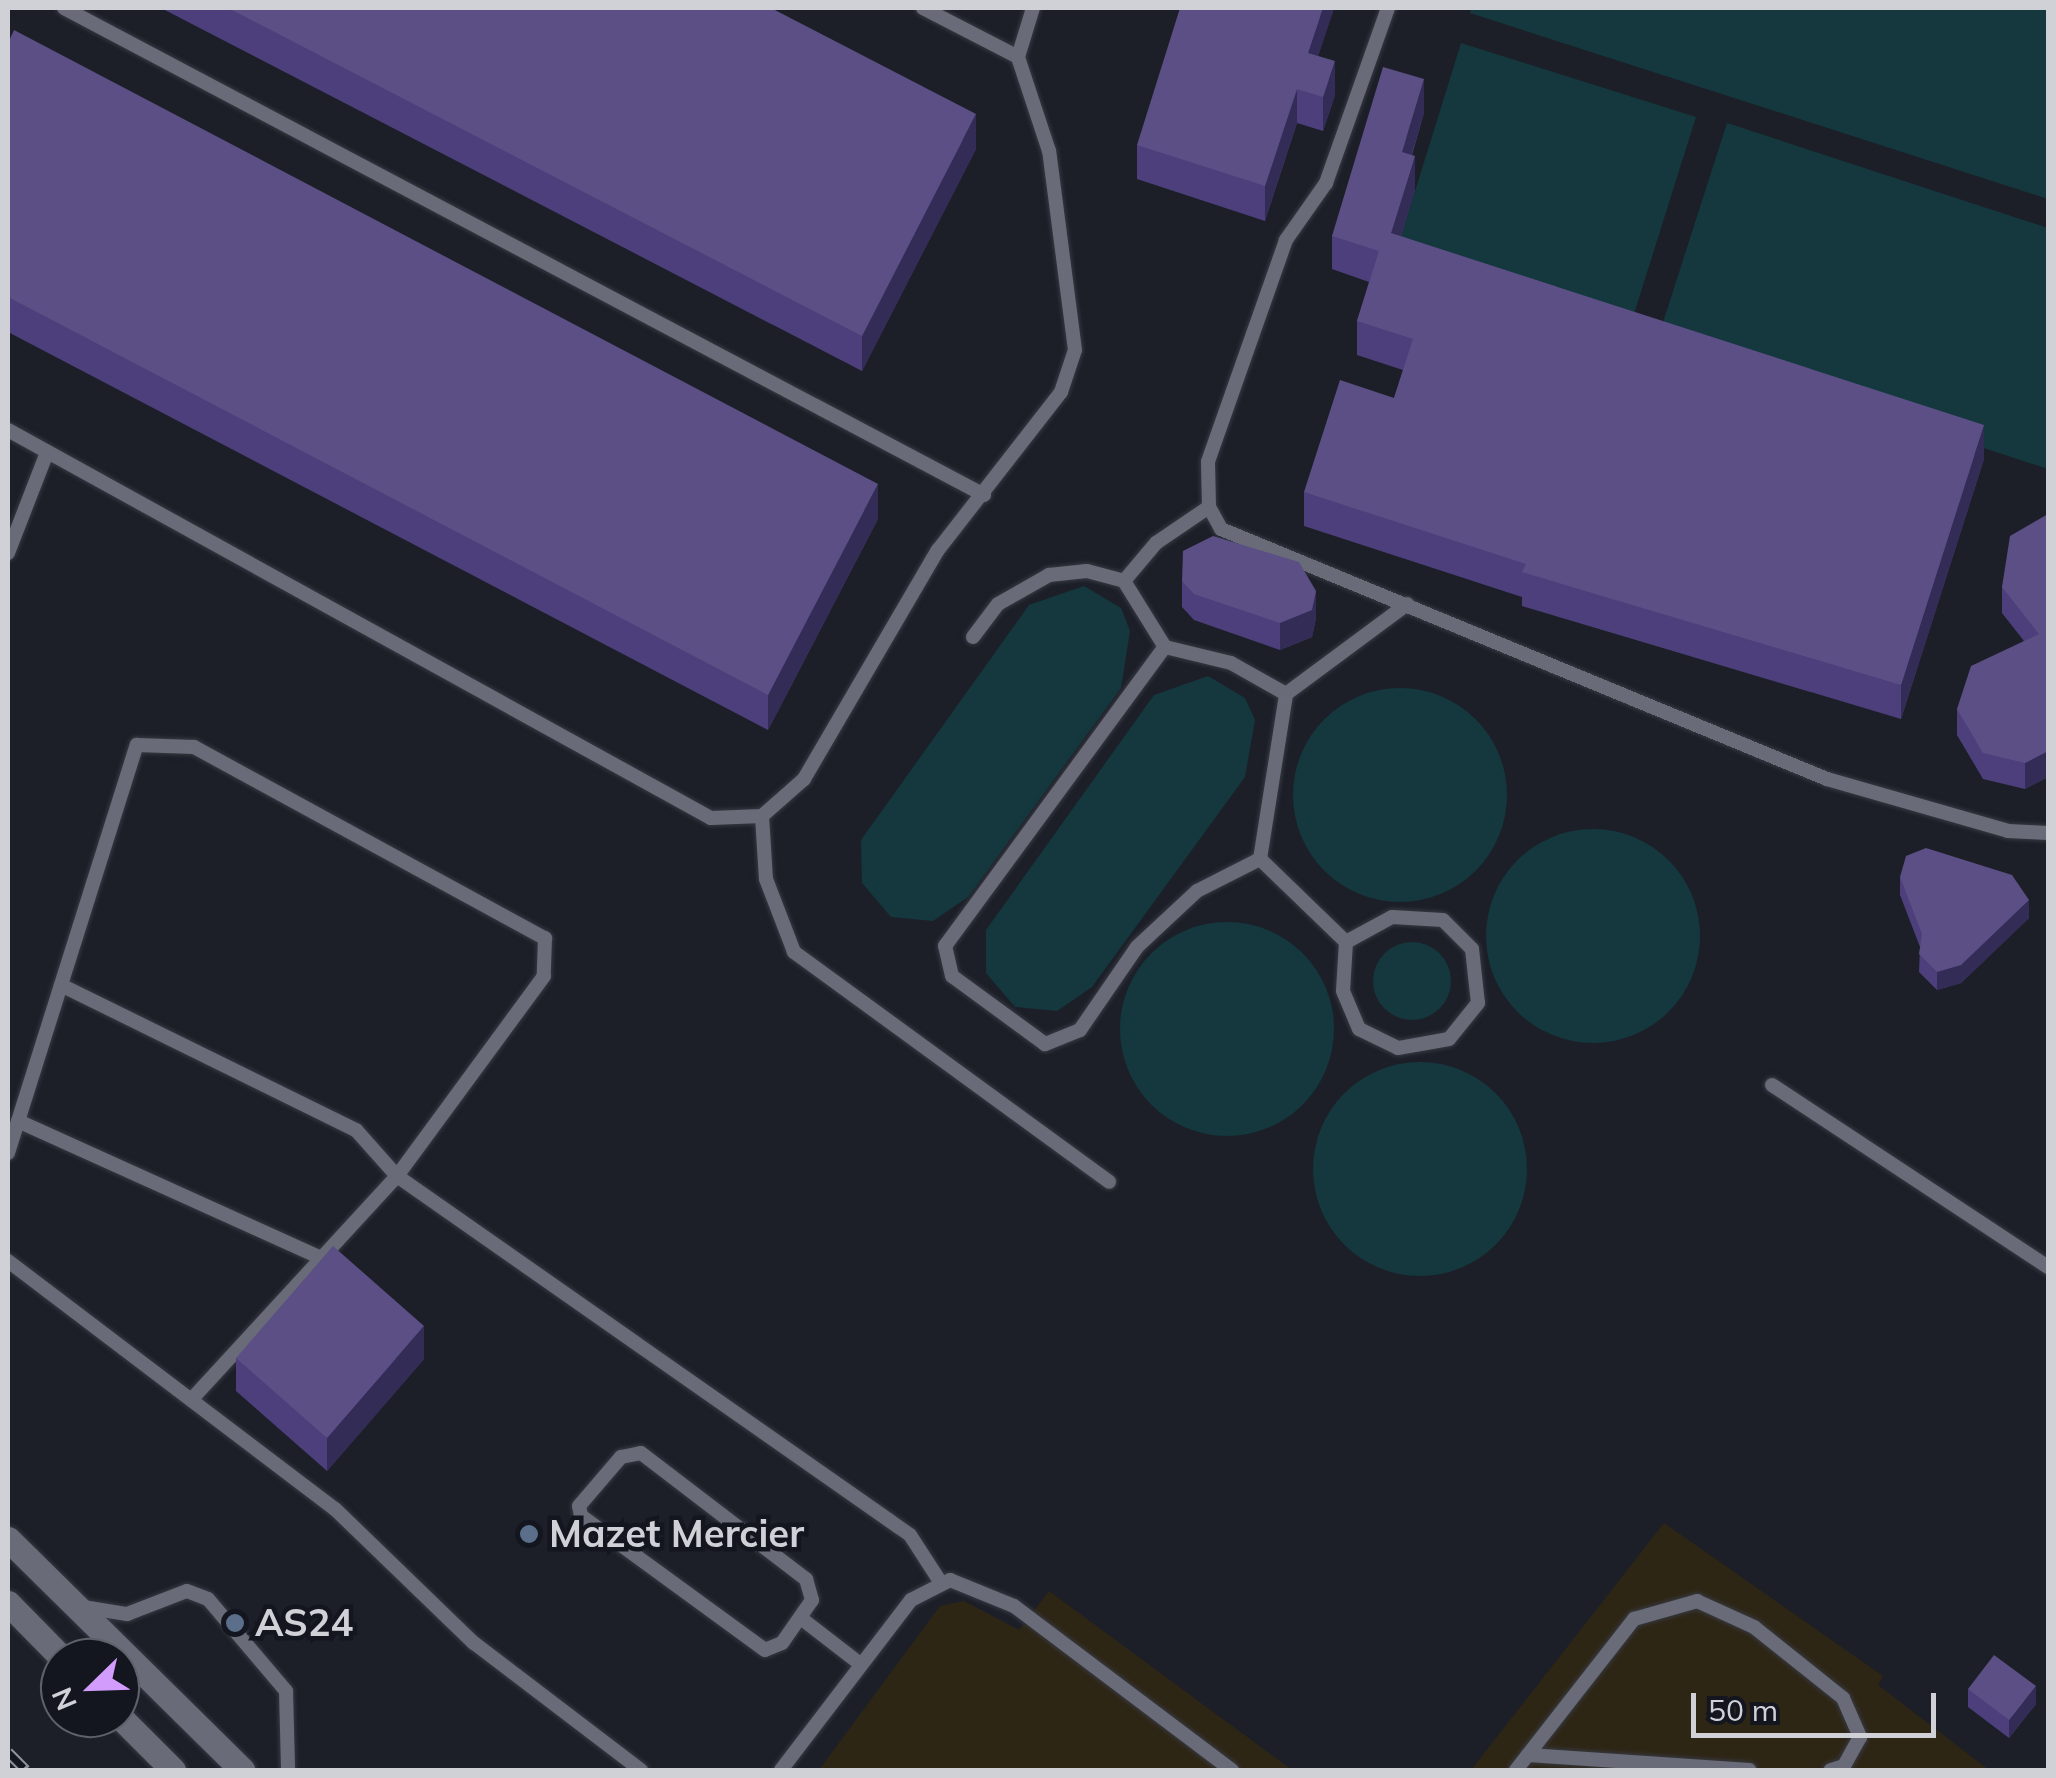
<!DOCTYPE html>
<html>
<head>
<meta charset="utf-8">
<style>
  body { margin:0 }
  #map { position:relative; width:2056px; height:1778px; overflow:hidden; background:#1c1f28; font-family:Mulish,sans-serif }
  div>[style] { position:absolute }
  [style*='--x'] { left:calc(var(--x)*1px); top:calc(var(--y)*1px); width:calc(var(--w)*1px); rotate:calc(var(--a)*1deg) }
  .commercial>* { inset:0; background:#2e2615 }
  .water>* { inset:0; background:#14383e }
  .round { border-radius:50% }
  .roads { filter:drop-shadow(0 0 2px #373941) drop-shadow(0 0 2px #373941) }
  .lane>* { height:14px; margin:-7px; padding:0 7px; transform-origin:7px; border-radius:7px; background:#696c78 }
  .secondary>* { height:25px; margin:-12.5px; padding:0 12.5px; transform-origin:12.5px; border-radius:12.5px; background:#696c78 }
  .rail>* { height:11px; margin-top:-5.5px; transform-origin:0; background:repeating-linear-gradient(90deg,#13161f 0 22px,#91949b 0 44px); box-sizing:border-box; border-block:2px solid #91949b }
  .wall>* { inset:0; background:#4d3f7b }
  .shaded-wall>* { inset:0; background:#332c56 }
  .building>* { inset:0; background:#5b4f85 }
  .dots>* { width:28px; height:28px; translate:-50% -50%; box-sizing:border-box; border:5px solid #13161f; border-radius:50% }
  span { translate:-50% -50%; white-space:nowrap; text-align:center; line-height:1.15; -webkit-text-stroke:9px #13161f; paint-order:stroke }
  .poi-label { font-size:38px; color:#cfd1d7; font-weight:700 }
  .left { translate:0 -50%; text-align:left }
  .frame { position:absolute; inset:0; border:10px solid #cfd1d7; pointer-events:none }
  .north { position:absolute; left:40px; top:1638px; width:100px; height:100px; box-sizing:border-box; background:#13161f; border:2px solid #5e6169; border-radius:50%; rotate:247deg; font-size:28px; font-weight:700; line-height:40px; text-align:center; color:#cfd1d7 }
  .north::after { content:''; display:block; margin:auto; width:35px; height:45px; background:#d29cfd; clip-path:polygon(50% 0,100% 100%,50% 72%,0 100%) }
  .scale { position:absolute; left:1691px; top:1693px; width:245px; height:45px; box-sizing:border-box; border:5px solid #cfd1d7; border-top:0; padding-left:12px; font-size:30px; line-height:35px; white-space:nowrap; color:#cfd1d7; -webkit-text-stroke:8px #13161f; paint-order:stroke }
</style>
</head>
<body>
<div id="map">
  <div class="commercial">
    <i style="clip-path:polygon(1664px 1523px,1883px 1676px,1878px 1685px,1989px 1770px,1471px 1770px)"></i>
    <i style="clip-path:polygon(1049px 1591px,1292px 1770px,819px 1770px,940px 1606px,964px 1601px,1019px 1630px)"></i>
  </div>
  <div class="water">
    <i style="clip-path:polygon(1471px 8px,2048px 8px,2048px 199px,1470px 13px)"></i>
    <i style="clip-path:polygon(1461px 43px,1696px 117px,1628px 333px,1394px 259px)"></i>
    <i style="clip-path:polygon(1727px 123px,2048px 228px,2048px 469px,1657px 341px)"></i>
    <i style="clip-path:polygon(1084px 586px,1121px 608px,1130px 631px,1121px 688px,968px 897px,933px 921px,891px 917px,862px 883px,861px 840px,1029px 605px)"></i>
    <i style="clip-path:polygon(1208px 676px,1245px 698px,1255px 720px,1245px 777px,1092px 987px,1057px 1011px,1015px 1007px,986px 973px,986px 930px,1154px 695px)"></i>
    <i class="round" style="left:1293px;top:688px;width:214px;height:214px"></i>
    <i class="round" style="left:1486px;top:829px;width:214px;height:214px"></i>
    <i class="round" style="left:1120px;top:922px;width:214px;height:214px"></i>
    <i class="round" style="left:1373px;top:942px;width:78px;height:78px"></i>
    <i class="round" style="left:1313px;top:1062px;width:214px;height:214px"></i>
  </div>
  <div class="roads">
    <div class="lane">
      <i style="--x:64;--y:8;--w:1041;--a:27.89"></i>
      <i style="--x:923;--y:8;--w:107;--a:27.3"></i>
      <i style="--x:1388;--y:8;--w:186;--a:109.5"></i>
      <i style="--x:1326;--y:183;--w:70;--a:125.1"></i>
      <i style="--x:1286;--y:240;--w:235;--a:109.4"></i>
      <i style="--x:1208;--y:462;--w:45;--a:88.7"></i>
      <i style="--x:1209;--y:507;--w:25;--a:61"></i>
      <i style="--x:1221;--y:529;--w:656;--a:22.42"></i>
      <i style="--x:1827;--y:779;--w:188;--a:16"></i>
      <i style="--x:2008;--y:831;--w:40;--a:2.9"></i>
      <i style="--x:8;--y:430;--w:803;--a:28.9"></i>
      <i style="--x:711;--y:818;--w:51;--a:-2.2"></i>
      <i style="--x:762;--y:816;--w:56;--a:-41.4"></i>
      <i style="--x:804;--y:779;--w:265;--a:-59.7"></i>
      <i style="--x:938;--y:550;--w:200;--a:-52.1"></i>
      <i style="--x:1061;--y:392;--w:44;--a:-71.6"></i>
      <i style="--x:1075;--y:350;--w:201;--a:-97.4"></i>
      <i style="--x:1049;--y:151;--w:99;--a:-108.3"></i>
      <i style="--x:1018;--y:57;--w:51;--a:-73"></i>
      <i style="--x:8;--y:553;--w:105;--a:-68.8"></i>
      <i style="--x:1124;--y:581;--w:50;--a:-49.9"></i>
      <i style="--x:1156;--y:543;--w:64;--a:-34.2"></i>
      <i style="--x:973;--y:637;--w:41;--a:-52.9"></i>
      <i style="--x:998;--y:604;--w:59;--a:-29.6"></i>
      <i style="--x:1049;--y:575;--w:38;--a:-6"></i>
      <i style="--x:1087;--y:571;--w:38;--a:15"></i>
      <i style="--x:1124;--y:581;--w:78;--a:58.2"></i>
      <i style="--x:762;--y:816;--w:63;--a:86.4"></i>
      <i style="--x:766;--y:879;--w:78;--a:69"></i>
      <i style="--x:794;--y:952;--w:390;--a:36.1"></i>
      <i style="--x:1260;--y:859;--w:71;--a:153.1"></i>
      <i style="--x:1197;--y:891;--w:82;--a:137"></i>
      <i style="--x:1137;--y:947;--w:101;--a:124.5"></i>
      <i style="--x:1080;--y:1030;--w:38;--a:158"></i>
      <i style="--x:1045;--y:1044;--w:115;--a:-143.8"></i>
      <i style="--x:952;--y:976;--w:31;--a:-103"></i>
      <i style="--x:945;--y:946;--w:371;--a:-53.7"></i>
      <i style="--x:1165;--y:647;--w:68;--a:13.6"></i>
      <i style="--x:1231;--y:663;--w:63;--a:29.4"></i>
      <i style="--x:1346;--y:942;--w:52;--a:-28.5"></i>
      <i style="--x:1392;--y:917;--w:51;--a:3.4"></i>
      <i style="--x:1443;--y:920;--w:41;--a:45"></i>
      <i style="--x:1472;--y:949;--w:54;--a:83.7"></i>
      <i style="--x:1478;--y:1003;--w:46;--a:128.9"></i>
      <i style="--x:1449;--y:1039;--w:52;--a:170"></i>
      <i style="--x:1398;--y:1048;--w:43;--a:-154"></i>
      <i style="--x:1359;--y:1029;--w:41;--a:-112.8"></i>
      <i style="--x:1343;--y:991;--w:49;--a:-86.5"></i>
      <i style="--x:1346;--y:942;--w:120;--a:-136"></i>
      <i style="--x:1260;--y:859;--w:167;--a:-81"></i>
      <i style="--x:1286;--y:694;--w:151;--a:-36.6"></i>
      <i style="--x:61;--y:985;--w:329;--a:26.2"></i>
      <i style="--x:356;--y:1130;--w:62;--a:48.3"></i>
      <i style="--x:397;--y:1176;--w:626;--a:34.98"></i>
      <i style="--x:910;--y:1535;--w:57;--a:57.1"></i>
      <i style="--x:1772;--y:1085;--w:331;--a:33.4"></i>
      <i style="--x:18;--y:1121;--w:333;--a:24.3"></i>
      <i style="--x:8;--y:1153;--w:428;--a:-72.5"></i>
      <i style="--x:137;--y:745;--w:57;--a:2"></i>
      <i style="--x:194;--y:747;--w:400;--a:28.6"></i>
      <i style="--x:545;--y:938;--w:38;--a:92"></i>
      <i style="--x:544;--y:976;--w:248;--a:126.3"></i>
      <i style="--x:397;--y:1176;--w:301;--a:132.6"></i>
      <i style="--x:8;--y:1261;--w:410;--a:37.2"></i>
      <i style="--x:335;--y:1509;--w:193;--a:44"></i>
      <i style="--x:474;--y:1643;--w:210;--a:37.3"></i>
      <i style="--x:641;--y:1453;--w:208;--a:37.4"></i>
      <i style="--x:806;--y:1579;--w:22;--a:74"></i>
      <i style="--x:812;--y:1600;--w:52;--a:124.9"></i>
      <i style="--x:782;--y:1643;--w:18;--a:158"></i>
      <i style="--x:765;--y:1650;--w:228;--a:-143.9"></i>
      <i style="--x:581;--y:1516;--w:10;--a:-101"></i>
      <i style="--x:579;--y:1506;--w:65;--a:-49.4"></i>
      <i style="--x:621;--y:1457;--w:20;--a:-11"></i>
      <i style="--x:83;--y:1607;--w:45;--a:9"></i>
      <i style="--x:127;--y:1614;--w:64;--a:-21"></i>
      <i style="--x:187;--y:1591;--w:22;--a:21"></i>
      <i style="--x:208;--y:1599;--w:121;--a:49.7"></i>
      <i style="--x:286;--y:1691;--w:79;--a:88.5"></i>
      <i style="--x:802;--y:1619;--w:72;--a:37.7"></i>
      <i style="--x:1528;--y:1755;--w:222;--a:3.9"></i>
      <i style="--x:781;--y:1770;--w:214;--a:-52.6"></i>
      <i style="--x:911;--y:1600;--w:44;--a:-27.1"></i>
      <i style="--x:950;--y:1580;--w:69;--a:22.1"></i>
      <i style="--x:1014;--y:1606;--w:273;--a:37"></i>
      <i style="--x:1516;--y:1770;--w:192;--a:-52"></i>
      <i style="--x:1634;--y:1619;--w:66;--a:-15.9"></i>
      <i style="--x:1697;--y:1601;--w:63;--a:24.5"></i>
      <i style="--x:1754;--y:1627;--w:114;--a:38.6"></i>
      <i style="--x:1843;--y:1698;--w:43;--a:66.4"></i>
      <i style="--x:1860;--y:1737;--w:33;--a:119"></i>
      <i style="--x:1844;--y:1766;--w:14;--a:163"></i>
    </div>
    <div class="secondary">
      <i style="--x:8;--y:1539;--w:329;--a:44.6"></i>
      <i style="--x:8;--y:1603;--w:77;--a:45.5"></i>
      <i style="--x:120;--y:1717;--w:75;--a:45"></i>
    </div>
  </div>
  <div class="rail">
    <i style="--x:8;--y:1752;--w:25;--a:45"></i>
  </div>
  <div class="wall">
    <i style="clip-path:polygon(161px 8px,771px 8px,976px 149px,862px 371px)"></i>
    <i style="clip-path:polygon(1334px 8px,1318px 56px,1335px 95px,1323px 131px,1297px 123px,1265px 221px,1137px 179px,1137px 145px)"></i>
    <i style="clip-path:polygon(8px 43px,878px 519px,768px 730px,8px 332px)"></i>
    <i style="clip-path:polygon(1424px 113px,1412px 155px,1415px 190px,1401px 236px,1984px 459px,1901px 719px,1522px 606px,1522px 597px,1304px 526px,1304px 492px,1394px 398px,1403px 370px,1357px 355px,1357px 321px,1369px 282px,1332px 269px,1332px 236px)"></i>
    <i style="clip-path:polygon(2048px 514px,2048px 777px,2025px 789px,1983px 779px,1957px 735px,1957px 709px,2024px 641px,2002px 613px,2002px 587px)"></i>
    <i style="clip-path:polygon(1182px 581px,1316px 618px,1312px 637px,1280px 650px,1194px 620px,1182px 607px)"></i>
    <i style="clip-path:polygon(1900px 877px,2029px 918px,1961px 983px,1937px 990px,1919px 972px,1920px 947px,1900px 895px)"></i>
    <i style="clip-path:polygon(236px 1358px,424px 1359px,327px 1471px,236px 1391px)"></i>
    <i style="clip-path:polygon(1968px 1689px,2036px 1704px,2009px 1738px,1968px 1707px)"></i>
  </div>
  <div class="shaded-wall">
    <i style="clip-path:polygon(1323px 8px,1334px 8px,1308px 87px,1308px 53px)"></i>
    <i style="clip-path:polygon(1335px 61px,1335px 95px,1323px 131px,1323px 97px)"></i>
    <i style="clip-path:polygon(1424px 79px,1424px 113px,1402px 186px,1402px 152px)"></i>
    <i style="clip-path:polygon(1297px 89px,1297px 123px,1265px 221px,1265px 186px)"></i>
    <i style="clip-path:polygon(976px 114px,976px 149px,862px 371px,862px 336px)"></i>
    <i style="clip-path:polygon(1415px 156px,1415px 190px,1391px 267px,1391px 233px)"></i>
    <i style="clip-path:polygon(1984px 425px,1984px 459px,1901px 719px,1901px 685px)"></i>
    <i style="clip-path:polygon(878px 484px,878px 519px,768px 730px,768px 695px)"></i>
    <i style="clip-path:polygon(1316px 591px,1316px 618px,1312px 637px,1280px 650px,1280px 623px)"></i>
    <i style="clip-path:polygon(2048px 751px,2048px 777px,2025px 789px,2025px 763px)"></i>
    <i style="clip-path:polygon(2029px 900px,2029px 918px,1961px 983px,1937px 990px,1937px 972px)"></i>
    <i style="clip-path:polygon(424px 1326px,424px 1359px,327px 1471px,327px 1438px)"></i>
    <i style="clip-path:polygon(2036px 1686px,2036px 1704px,2009px 1738px,2009px 1720px)"></i>
  </div>
  <div class="building">
    <i style="clip-path:polygon(228px 8px,771px 8px,976px 114px,862px 336px)"></i>
    <i style="clip-path:polygon(1180px 8px,1323px 8px,1308px 53px,1335px 61px,1323px 97px,1297px 89px,1265px 186px,1137px 145px)"></i>
    <i style="clip-path:polygon(14px 30px,878px 484px,768px 695px,8px 297px,8px 43px)"></i>
    <i style="clip-path:polygon(1383px 67px,1424px 79px,1402px 152px,1415px 156px,1391px 233px,1984px 425px,1901px 685px,1522px 572px,1526px 564px,1304px 492px,1340px 380px,1394px 398px,1413px 339px,1357px 321px,1379px 251px,1332px 236px)"></i>
    <i style="clip-path:polygon(2048px 514px,2048px 638px,2047px 639px,2048px 641px,2048px 751px,2025px 763px,1983px 753px,1957px 709px,1971px 666px,2039px 634px,2002px 587px,2010px 536px)"></i>
    <i style="clip-path:polygon(1213px 536px,1299px 562px,1316px 591px,1312px 610px,1280px 623px,1194px 594px,1182px 581px,1183px 551px)"></i>
    <i style="clip-path:polygon(1926px 848px,2012px 875px,2029px 900px,1961px 965px,1937px 972px,1919px 954px,1922px 934px,1900px 877px,1906px 856px)"></i>
    <i style="clip-path:polygon(333px 1246px,424px 1326px,327px 1438px,236px 1358px)"></i>
    <i style="clip-path:polygon(1994px 1655px,2036px 1686px,2009px 1720px,1968px 1689px)"></i>
  </div>
  <div class="dots">
    <i style="left:529px;top:1534px;background:#5c6f8a"></i>
    <i style="left:235px;top:1623px;background:#5c6f8a"></i>
  </div>
  <div class="poi-label">
    <span class="left" style="left:549px;top:1534px">Mazet Mercier</span>
    <span class="left" style="left:255px;top:1623px">AS24</span>
  </div>
  <div class="frame"></div>
  <div class="north">N</div>
  <div class="scale">50 m</div>
</div>
</body>
</html>
